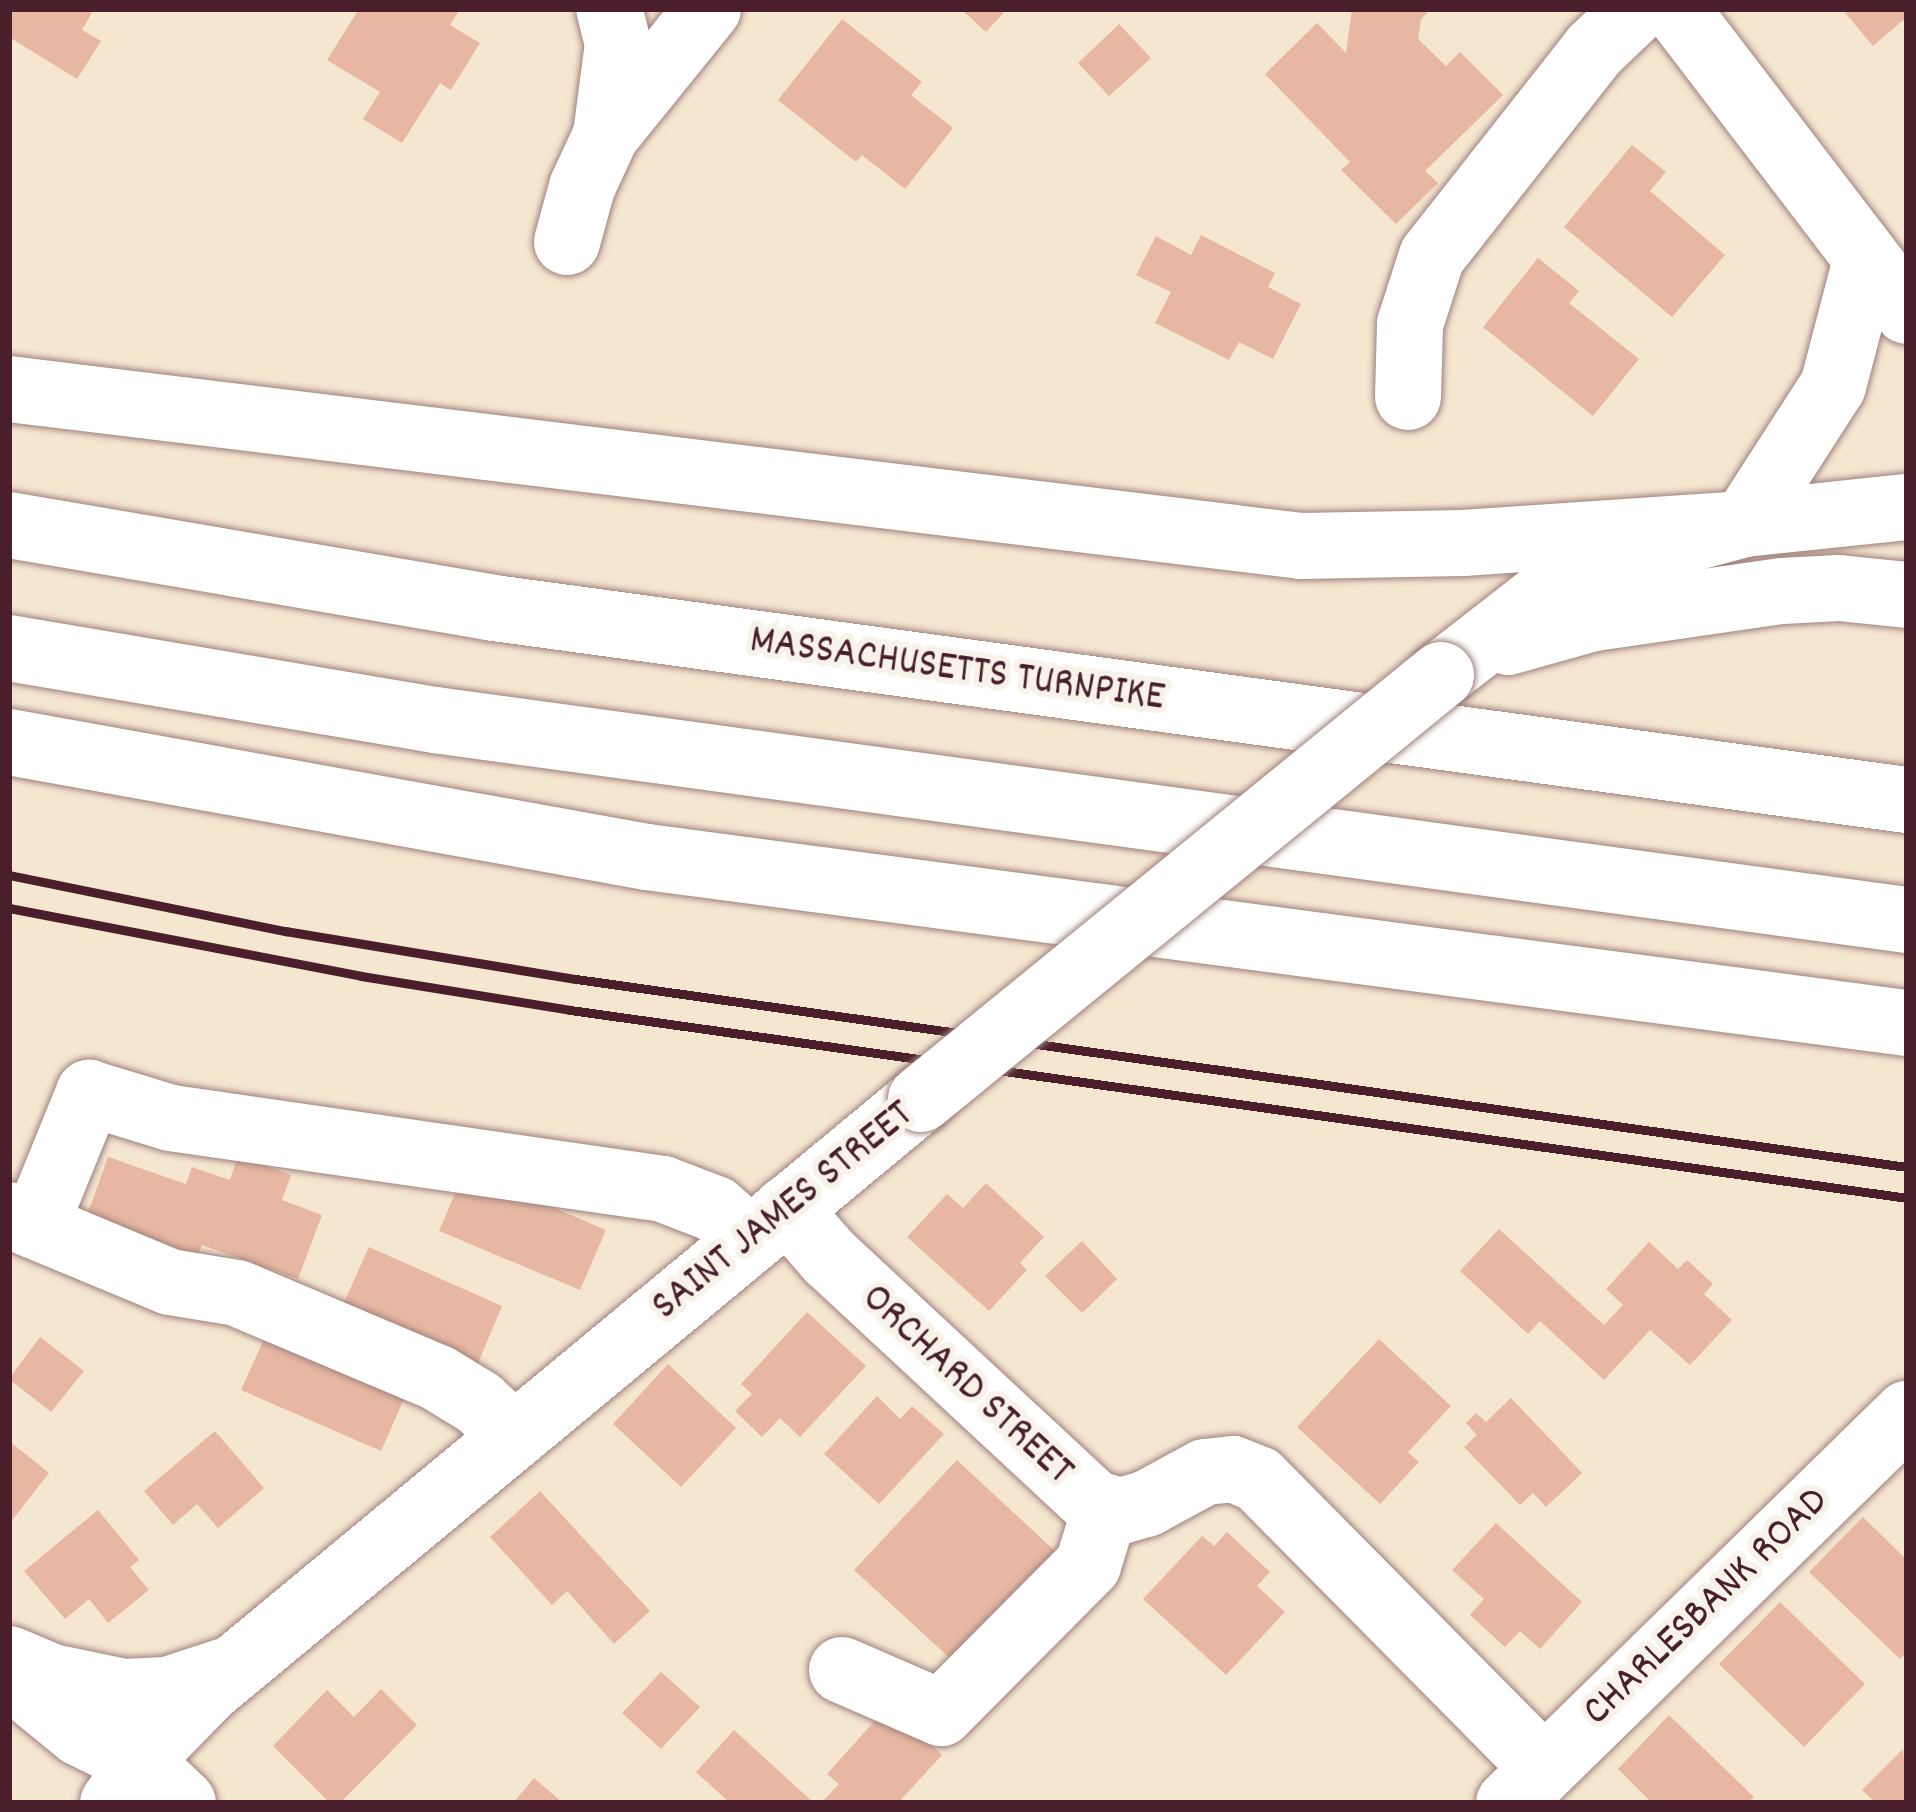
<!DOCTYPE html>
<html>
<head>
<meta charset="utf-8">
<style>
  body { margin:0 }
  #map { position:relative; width:1916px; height:1812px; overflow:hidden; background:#f5e6d0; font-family:Dekko,sans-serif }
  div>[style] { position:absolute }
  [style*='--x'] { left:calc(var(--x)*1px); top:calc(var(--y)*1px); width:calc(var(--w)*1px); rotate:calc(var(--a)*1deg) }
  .building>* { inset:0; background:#e7b7a2 }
  .roads { filter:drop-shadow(0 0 3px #a0827e) drop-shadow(0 0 3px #a0827e) }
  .minor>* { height:66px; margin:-33px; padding:0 33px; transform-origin:33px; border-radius:33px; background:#fff }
  .major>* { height:66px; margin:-33px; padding:0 33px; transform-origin:33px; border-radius:33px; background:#fff }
  .highway>* { height:66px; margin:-33px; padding:0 33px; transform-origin:33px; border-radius:33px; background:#fff }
  .rail>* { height:9px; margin:-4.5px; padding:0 4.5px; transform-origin:4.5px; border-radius:4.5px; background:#4a1f2b }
  .bridges { filter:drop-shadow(0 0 3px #a0827e) drop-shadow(0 0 3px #a0827e) }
  .minor-bridge>* { height:66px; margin:-33px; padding:0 33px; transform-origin:33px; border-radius:33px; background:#fff }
  span { translate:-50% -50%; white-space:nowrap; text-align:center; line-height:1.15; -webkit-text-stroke:12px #f7f3e8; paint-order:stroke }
  .street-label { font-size:42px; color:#4a1f2b }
  .frame { position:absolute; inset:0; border:12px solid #4a1f2b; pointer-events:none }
</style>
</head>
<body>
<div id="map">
  <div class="building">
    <i style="clip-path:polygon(9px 9px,94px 9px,82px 30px,101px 41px,77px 79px,9px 37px)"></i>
    <i style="clip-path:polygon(359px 9px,460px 9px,450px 25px,480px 43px,451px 90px,440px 83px,402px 143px,363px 119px,380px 92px,327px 60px)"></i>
    <i style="clip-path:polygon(961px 9px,1007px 9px,986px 32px)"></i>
    <i style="clip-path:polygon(1352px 9px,1431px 9px,1421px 19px,1418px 39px,1446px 66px,1460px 52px,1503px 95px,1425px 171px,1438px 183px,1396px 224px,1341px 170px,1350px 162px,1265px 74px,1317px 23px,1346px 53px)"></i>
    <i style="clip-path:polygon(1842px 9px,1907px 9px,1907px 17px,1873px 46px)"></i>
    <i style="clip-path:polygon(842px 19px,922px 82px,911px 95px,953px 128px,905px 189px,862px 155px,856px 162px,778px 100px)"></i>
    <i style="clip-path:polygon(1119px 24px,1151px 58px,1109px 96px,1078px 63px)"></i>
    <i style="clip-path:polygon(1632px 145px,1666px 172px,1650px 191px,1725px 255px,1672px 317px,1564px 227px)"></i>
    <i style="clip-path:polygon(1201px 235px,1275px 273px,1268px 287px,1301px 304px,1273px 359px,1239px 342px,1229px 360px,1155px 323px,1171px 292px,1136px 275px,1156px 236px,1191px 255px)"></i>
    <i style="clip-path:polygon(1538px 258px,1579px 291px,1569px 303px,1639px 359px,1593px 416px,1483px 327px)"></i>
    <i style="clip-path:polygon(238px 1156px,291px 1175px,282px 1200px,322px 1215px,298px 1279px,202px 1245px,193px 1267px,83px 1227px,108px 1157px,186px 1184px,192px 1167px,230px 1180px)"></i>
    <i style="clip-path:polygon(465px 1170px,606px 1230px,580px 1290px,439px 1231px)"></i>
    <i style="clip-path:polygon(986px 1183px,1044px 1237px,1020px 1263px,1027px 1270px,989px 1311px,907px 1237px,947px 1194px,963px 1208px)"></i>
    <i style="clip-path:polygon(1499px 1229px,1604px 1325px,1623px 1305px,1606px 1289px,1649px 1242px,1678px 1269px,1687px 1260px,1713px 1284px,1704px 1294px,1732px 1320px,1690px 1365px,1650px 1330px,1604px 1380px,1540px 1321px,1528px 1334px,1460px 1271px)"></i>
    <i style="clip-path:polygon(1082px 1241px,1117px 1279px,1082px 1313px,1045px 1276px)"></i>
    <i style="clip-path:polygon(369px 1247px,502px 1306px,476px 1368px,341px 1309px)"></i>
    <i style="clip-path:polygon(807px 1312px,866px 1366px,800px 1437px,780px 1418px,762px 1437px,735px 1411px,752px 1394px,741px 1384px)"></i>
    <i style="clip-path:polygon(269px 1328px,408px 1390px,381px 1451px,241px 1390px)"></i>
    <i style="clip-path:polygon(40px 1337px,84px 1371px,51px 1412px,9px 1379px)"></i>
    <i style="clip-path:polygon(1379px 1339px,1451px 1406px,1408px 1452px,1419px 1462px,1380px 1504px,1297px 1427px)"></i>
    <i style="clip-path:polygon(668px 1364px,736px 1428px,681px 1487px,613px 1424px)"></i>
    <i style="clip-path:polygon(877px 1396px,900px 1419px,912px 1406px,944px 1434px,879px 1504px,824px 1454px)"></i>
    <i style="clip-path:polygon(1511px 1398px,1582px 1473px,1546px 1507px,1533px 1493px,1520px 1505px,1464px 1447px,1477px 1435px,1466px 1423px,1476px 1413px,1486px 1422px)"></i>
    <i style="clip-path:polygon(215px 1431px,264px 1488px,218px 1528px,197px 1504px,173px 1525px,144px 1491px)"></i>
    <i style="clip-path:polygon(9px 1441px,49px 1473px,9px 1524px)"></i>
    <i style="clip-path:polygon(957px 1460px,1056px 1552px,954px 1662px,854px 1570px)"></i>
    <i style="clip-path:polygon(540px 1491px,650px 1611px,614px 1644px,567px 1591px,552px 1605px,490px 1537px)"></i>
    <i style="clip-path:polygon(98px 1510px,139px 1560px,130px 1567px,149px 1590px,108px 1623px,89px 1599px,65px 1619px,24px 1571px)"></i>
    <i style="clip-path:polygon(1863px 1517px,1907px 1560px,1907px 1652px,1900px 1659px,1809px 1572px)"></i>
    <i style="clip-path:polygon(1496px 1523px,1582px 1602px,1540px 1649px,1520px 1631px,1505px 1647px,1470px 1615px,1484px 1599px,1452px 1570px)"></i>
    <i style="clip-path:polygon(1227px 1532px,1270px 1572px,1257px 1586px,1285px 1612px,1226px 1675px,1143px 1599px,1202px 1536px,1214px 1546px)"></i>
    <i style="clip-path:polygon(1780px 1602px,1865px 1684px,1804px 1747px,1719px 1664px)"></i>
    <i style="clip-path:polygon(661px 1672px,700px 1707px,661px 1749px,622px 1713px)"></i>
    <i style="clip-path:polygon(381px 1689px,417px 1725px,340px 1803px,330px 1803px,273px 1746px,327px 1690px,354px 1717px)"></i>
    <i style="clip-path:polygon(888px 1706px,942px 1755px,898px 1803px,821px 1803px,839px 1784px,827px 1774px)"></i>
    <i style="clip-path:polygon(1669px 1715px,1754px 1797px,1748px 1803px,1652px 1803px,1618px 1769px)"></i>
    <i style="clip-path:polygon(734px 1730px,814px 1803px,730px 1803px,696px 1772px)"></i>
    <i style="clip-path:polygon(1903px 1749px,1907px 1803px,1876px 1803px,1862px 1790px)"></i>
    <i style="clip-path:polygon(534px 1778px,563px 1803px,513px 1803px)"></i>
  </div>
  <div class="roads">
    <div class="minor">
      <i style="--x:606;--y:135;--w:92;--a:-82.5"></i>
      <i style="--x:618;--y:44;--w:36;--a:-104"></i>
      <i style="--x:567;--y:242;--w:57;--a:-74.7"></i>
      <i style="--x:582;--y:187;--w:57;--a:-65.2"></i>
      <i style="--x:606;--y:135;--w:162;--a:-51"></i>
      <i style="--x:1408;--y:397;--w:73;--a:-88.4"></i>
      <i style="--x:1410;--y:324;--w:71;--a:-72.1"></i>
      <i style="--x:1432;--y:256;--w:262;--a:-51.8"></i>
      <i style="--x:1594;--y:50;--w:59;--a:-43.6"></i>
      <i style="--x:1508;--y:642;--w:89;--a:-15.6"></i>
      <i style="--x:1594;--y:618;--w:190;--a:-8.2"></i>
      <i style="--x:1782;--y:591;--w:57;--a:-3"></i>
      <i style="--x:1839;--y:588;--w:68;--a:5.9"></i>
      <i style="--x:1441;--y:675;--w:137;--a:-37.9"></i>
      <i style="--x:1549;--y:591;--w:69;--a:-26.6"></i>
      <i style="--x:1611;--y:560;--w:138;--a:-15.1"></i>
      <i style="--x:1744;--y:524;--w:164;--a:-6"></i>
      <i style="--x:787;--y:1209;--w:64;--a:48.8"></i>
      <i style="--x:829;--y:1257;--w:364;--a:42.9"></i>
      <i style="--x:1096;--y:1505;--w:26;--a:13"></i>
      <i style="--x:1121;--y:1511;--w:26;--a:-16"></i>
      <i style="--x:1146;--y:1504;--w:67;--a:-28.5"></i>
      <i style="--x:1205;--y:1472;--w:28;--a:-6"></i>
      <i style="--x:1233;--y:1469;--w:27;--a:22"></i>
      <i style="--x:1258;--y:1479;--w:407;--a:45.3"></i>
      <i style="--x:9;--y:1215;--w:174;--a:22.6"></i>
      <i style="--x:170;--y:1282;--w:68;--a:9.3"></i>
      <i style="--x:237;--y:1293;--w:218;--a:22.9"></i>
      <i style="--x:438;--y:1378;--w:48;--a:31.4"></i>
      <i style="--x:479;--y:1403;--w:47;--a:43.3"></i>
      <i style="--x:35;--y:1226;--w:144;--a:-67.9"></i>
      <i style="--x:89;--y:1093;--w:86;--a:17"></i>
      <i style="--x:171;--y:1118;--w:497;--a:8.2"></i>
      <i style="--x:663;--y:1189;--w:56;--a:21"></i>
      <i style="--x:715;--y:1209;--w:46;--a:40.6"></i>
      <i style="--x:9;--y:1659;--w:47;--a:22.7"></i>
      <i style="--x:52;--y:1677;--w:74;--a:11.8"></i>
      <i style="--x:124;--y:1692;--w:43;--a:-2.7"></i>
      <i style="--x:167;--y:1690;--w:61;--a:-18.1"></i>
      <i style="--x:842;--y:1670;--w:108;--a:23.5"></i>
      <i style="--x:941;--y:1713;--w:209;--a:-45.2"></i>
      <i style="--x:1088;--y:1565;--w:61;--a:-72.8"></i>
      <i style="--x:9;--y:1675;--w:92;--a:39.2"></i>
      <i style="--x:80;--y:1733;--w:68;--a:26.2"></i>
      <i style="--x:141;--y:1763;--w:58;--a:43.6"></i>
      <i style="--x:113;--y:1803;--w:79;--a:-53.7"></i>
      <i style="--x:160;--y:1739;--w:70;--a:-45.6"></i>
      <i style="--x:209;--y:1689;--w:925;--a:-39.65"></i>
      <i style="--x:1509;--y:1803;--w:557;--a:-44.34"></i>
    </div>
    <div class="major">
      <i style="--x:1676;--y:9;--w:380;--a:52.6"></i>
      <i style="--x:1744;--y:524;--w:164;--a:-57.2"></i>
      <i style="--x:1833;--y:386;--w:130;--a:-75.3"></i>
    </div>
    <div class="highway">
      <i style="--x:9;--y:389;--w:1302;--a:6.93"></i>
      <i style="--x:1301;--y:546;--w:162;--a:-1.1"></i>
      <i style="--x:1463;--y:543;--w:282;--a:-3.9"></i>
      <i style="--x:9;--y:525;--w:492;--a:9.7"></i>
      <i style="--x:494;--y:608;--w:1426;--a:7.74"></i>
      <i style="--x:9;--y:648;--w:432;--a:9.6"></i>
      <i style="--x:435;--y:720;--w:1486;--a:7.74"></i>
      <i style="--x:9;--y:742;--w:648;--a:10.22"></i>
      <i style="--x:647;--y:857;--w:1271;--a:7.51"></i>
    </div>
  </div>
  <div class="rail">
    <i style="--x:9;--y:875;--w:282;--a:11.5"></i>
    <i style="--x:285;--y:931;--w:295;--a:9.4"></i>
    <i style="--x:576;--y:979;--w:1344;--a:8.04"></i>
    <i style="--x:9;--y:908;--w:359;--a:10.9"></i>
    <i style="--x:361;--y:976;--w:212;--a:9.2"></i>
    <i style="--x:570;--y:1010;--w:1350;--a:8"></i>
  </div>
  <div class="bridges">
    <div class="minor-bridge">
      <i style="--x:921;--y:1099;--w:671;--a:-39.19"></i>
    </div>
  </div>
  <div class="street-label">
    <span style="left:957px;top:671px;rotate:8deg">MASSACHUSETTS TURNPIKE</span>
    <span style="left:784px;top:1212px;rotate:-39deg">SAINT JAMES STREET</span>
    <span style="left:966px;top:1386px;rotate:43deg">ORCHARD STREET</span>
    <span style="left:1707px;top:1608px;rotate:-44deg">CHARLESBANK ROAD</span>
  </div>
  <div class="frame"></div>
</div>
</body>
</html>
